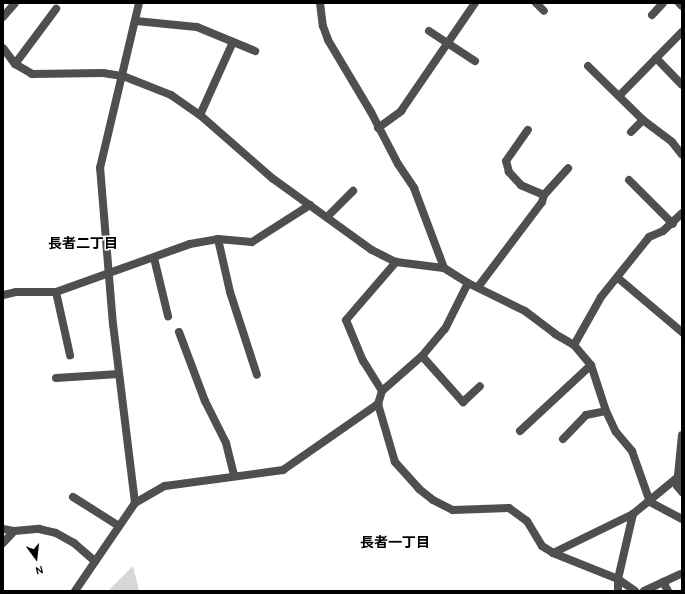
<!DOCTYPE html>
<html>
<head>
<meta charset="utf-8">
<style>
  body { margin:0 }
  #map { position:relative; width:685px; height:594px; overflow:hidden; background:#fff; font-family:Karla,"Noto Sans JP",sans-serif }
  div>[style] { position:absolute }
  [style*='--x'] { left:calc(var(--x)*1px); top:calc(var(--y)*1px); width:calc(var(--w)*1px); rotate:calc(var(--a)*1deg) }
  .green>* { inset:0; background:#d6d6d6 }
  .minor>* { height:8px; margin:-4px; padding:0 4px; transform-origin:4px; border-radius:4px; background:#4f4f4f }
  span { translate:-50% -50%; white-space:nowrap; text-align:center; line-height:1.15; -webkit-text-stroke:3px #fff; paint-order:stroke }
  .neighbourhood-label { font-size:14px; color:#000; font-weight:700 }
  .frame { position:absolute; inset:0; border:4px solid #000; pointer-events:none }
  .north { position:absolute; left:16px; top:538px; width:40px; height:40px; -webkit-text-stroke:3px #fff; paint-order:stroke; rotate:165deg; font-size:11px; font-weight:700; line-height:16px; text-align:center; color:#000 }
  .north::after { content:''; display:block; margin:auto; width:14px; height:18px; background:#000; clip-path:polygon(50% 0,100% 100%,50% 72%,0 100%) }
</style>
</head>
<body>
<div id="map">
  <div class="green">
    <i style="clip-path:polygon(133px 566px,139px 591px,108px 591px)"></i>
  </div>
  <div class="minor">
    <i style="--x:320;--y:3;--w:23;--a:83"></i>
    <i style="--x:323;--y:26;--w:15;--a:70"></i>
    <i style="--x:328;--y:40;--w:84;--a:59.2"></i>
    <i style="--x:371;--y:112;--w:59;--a:62.6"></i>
    <i style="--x:398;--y:164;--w:29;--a:56"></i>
    <i style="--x:414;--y:188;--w:85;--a:69.4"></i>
    <i style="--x:536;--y:3;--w:11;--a:45"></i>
    <i style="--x:679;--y:3;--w:4;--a:45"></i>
    <i style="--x:652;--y:15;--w:16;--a:-47"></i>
    <i style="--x:3;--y:17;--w:18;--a:-49"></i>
    <i style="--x:136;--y:21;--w:61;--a:5.6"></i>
    <i style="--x:197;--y:27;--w:63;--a:22.5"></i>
    <i style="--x:429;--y:31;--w:55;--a:33.1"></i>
    <i style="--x:3;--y:48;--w:20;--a:53"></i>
    <i style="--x:15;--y:64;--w:20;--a:30"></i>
    <i style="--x:32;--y:74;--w:71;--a:-0.8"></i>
    <i style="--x:103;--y:73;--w:20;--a:9"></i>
    <i style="--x:123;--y:76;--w:52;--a:21.6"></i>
    <i style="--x:171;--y:95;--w:35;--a:35"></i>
    <i style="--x:200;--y:115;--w:96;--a:41.2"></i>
    <i style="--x:272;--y:178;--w:123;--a:35.8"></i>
    <i style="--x:372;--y:250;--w:27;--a:27"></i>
    <i style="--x:396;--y:262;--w:48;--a:7.1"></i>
    <i style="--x:444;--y:268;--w:28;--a:32"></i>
    <i style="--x:468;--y:283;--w:64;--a:26.2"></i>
    <i style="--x:525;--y:311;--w:38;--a:37"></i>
    <i style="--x:555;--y:334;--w:22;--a:30"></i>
    <i style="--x:574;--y:345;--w:26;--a:50"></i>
    <i style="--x:591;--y:365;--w:48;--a:71.9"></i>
    <i style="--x:606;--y:411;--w:23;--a:65"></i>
    <i style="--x:616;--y:432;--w:25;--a:50"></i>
    <i style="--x:632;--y:451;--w:54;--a:70.6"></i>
    <i style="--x:650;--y:502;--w:36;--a:28"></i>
    <i style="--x:656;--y:58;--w:37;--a:46"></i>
    <i style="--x:15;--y:64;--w:69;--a:-53.3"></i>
    <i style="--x:588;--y:66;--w:77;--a:44.5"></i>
    <i style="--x:619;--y:96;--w:90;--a:-45.5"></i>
    <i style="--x:200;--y:115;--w:80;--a:-65.7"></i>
    <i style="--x:378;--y:128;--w:29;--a:-36"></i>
    <i style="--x:401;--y:111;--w:131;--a:-55.6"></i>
    <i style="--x:631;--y:132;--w:17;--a:-45"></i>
    <i style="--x:643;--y:120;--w:36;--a:37"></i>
    <i style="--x:672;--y:142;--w:16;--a:52"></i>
    <i style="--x:629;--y:180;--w:62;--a:45"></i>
    <i style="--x:544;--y:195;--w:36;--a:-48"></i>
    <i style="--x:327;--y:217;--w:37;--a:-45"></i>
    <i style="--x:218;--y:239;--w:54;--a:77.2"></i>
    <i style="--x:230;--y:292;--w:87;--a:72"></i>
    <i style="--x:154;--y:258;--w:60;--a:76.4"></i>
    <i style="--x:618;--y:278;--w:84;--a:40.2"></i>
    <i style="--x:478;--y:287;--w:106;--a:-53"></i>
    <i style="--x:542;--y:202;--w:7;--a:-74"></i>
    <i style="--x:544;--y:195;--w:25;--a:-157"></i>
    <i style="--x:521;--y:185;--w:18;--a:-133"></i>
    <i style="--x:509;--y:172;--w:11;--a:-105"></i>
    <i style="--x:506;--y:161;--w:38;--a:-55"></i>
    <i style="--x:56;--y:292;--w:65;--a:77.5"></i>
    <i style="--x:3;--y:295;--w:13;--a:-13"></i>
    <i style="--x:16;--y:292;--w:40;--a:0"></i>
    <i style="--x:56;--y:292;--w:142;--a:-19.7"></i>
    <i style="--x:190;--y:244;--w:28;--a:-10"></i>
    <i style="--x:218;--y:239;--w:34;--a:5"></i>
    <i style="--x:252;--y:242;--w:69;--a:-32.5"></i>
    <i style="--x:179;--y:332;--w:74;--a:69.4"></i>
    <i style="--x:205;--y:401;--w:47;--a:63.4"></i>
    <i style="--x:226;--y:443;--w:34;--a:76"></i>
    <i style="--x:574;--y:345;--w:55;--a:-60.6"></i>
    <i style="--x:601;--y:297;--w:77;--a:-51.3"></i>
    <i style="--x:649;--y:237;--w:15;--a:-23"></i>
    <i style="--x:663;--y:231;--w:26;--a:-43"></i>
    <i style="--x:422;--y:356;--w:62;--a:48.3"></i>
    <i style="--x:463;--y:402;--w:23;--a:-43"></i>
    <i style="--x:56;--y:378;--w:63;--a:-3.6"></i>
    <i style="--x:382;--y:391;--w:36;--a:-122"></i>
    <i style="--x:363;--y:361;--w:44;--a:-112.5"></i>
    <i style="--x:346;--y:320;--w:77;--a:-49.2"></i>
    <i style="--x:378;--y:404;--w:60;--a:73.7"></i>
    <i style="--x:395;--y:462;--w:36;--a:48"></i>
    <i style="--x:419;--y:489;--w:18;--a:38"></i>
    <i style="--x:433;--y:500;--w:22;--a:27"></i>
    <i style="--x:453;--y:510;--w:56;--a:-2"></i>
    <i style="--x:509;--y:508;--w:22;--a:36"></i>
    <i style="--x:527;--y:521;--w:29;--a:59"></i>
    <i style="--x:542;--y:546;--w:13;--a:32"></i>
    <i style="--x:553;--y:553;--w:70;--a:21.8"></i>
    <i style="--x:618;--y:579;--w:21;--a:35"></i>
    <i style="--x:520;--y:431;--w:97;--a:-42.9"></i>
    <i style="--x:682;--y:435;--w:51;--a:95.6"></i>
    <i style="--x:677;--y:486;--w:8;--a:50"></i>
    <i style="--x:563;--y:439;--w:33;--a:-46"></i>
    <i style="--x:586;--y:415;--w:20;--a:-11"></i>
    <i style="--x:73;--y:497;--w:54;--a:32.2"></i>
    <i style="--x:135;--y:503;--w:179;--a:-97"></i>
    <i style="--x:113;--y:325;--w:158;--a:-94.7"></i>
    <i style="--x:100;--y:168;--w:170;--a:-76.7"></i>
    <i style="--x:3;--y:529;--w:11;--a:10"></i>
    <i style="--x:14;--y:531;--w:25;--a:-5"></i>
    <i style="--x:39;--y:529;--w:17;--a:13"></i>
    <i style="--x:56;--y:533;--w:21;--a:29"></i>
    <i style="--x:74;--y:543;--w:28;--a:41"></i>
    <i style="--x:3;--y:543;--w:16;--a:-47"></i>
    <i style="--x:553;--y:553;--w:89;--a:-26"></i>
    <i style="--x:663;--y:582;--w:10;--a:61"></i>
    <i style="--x:75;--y:591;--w:107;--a:-55.7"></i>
    <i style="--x:135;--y:503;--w:34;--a:-30"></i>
    <i style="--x:165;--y:486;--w:119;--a:-7.7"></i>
    <i style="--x:283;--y:470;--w:116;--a:-34.8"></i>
    <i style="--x:378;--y:404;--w:14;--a:-73"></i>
    <i style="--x:382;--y:391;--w:53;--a:-41.2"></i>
    <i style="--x:422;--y:356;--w:35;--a:-50"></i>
    <i style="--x:445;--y:329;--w:51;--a:-63.4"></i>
    <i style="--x:618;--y:591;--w:12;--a:-90"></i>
    <i style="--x:618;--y:579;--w:67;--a:-77"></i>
    <i style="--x:633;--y:514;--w:58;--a:-39.4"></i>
    <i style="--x:644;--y:591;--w:40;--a:-25"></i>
  </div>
  <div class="neighbourhood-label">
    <span style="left:83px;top:244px">長者二丁目</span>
    <span style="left:395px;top:543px">長者一丁目</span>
  </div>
  <div class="frame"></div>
  <div class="north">N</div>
</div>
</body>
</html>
